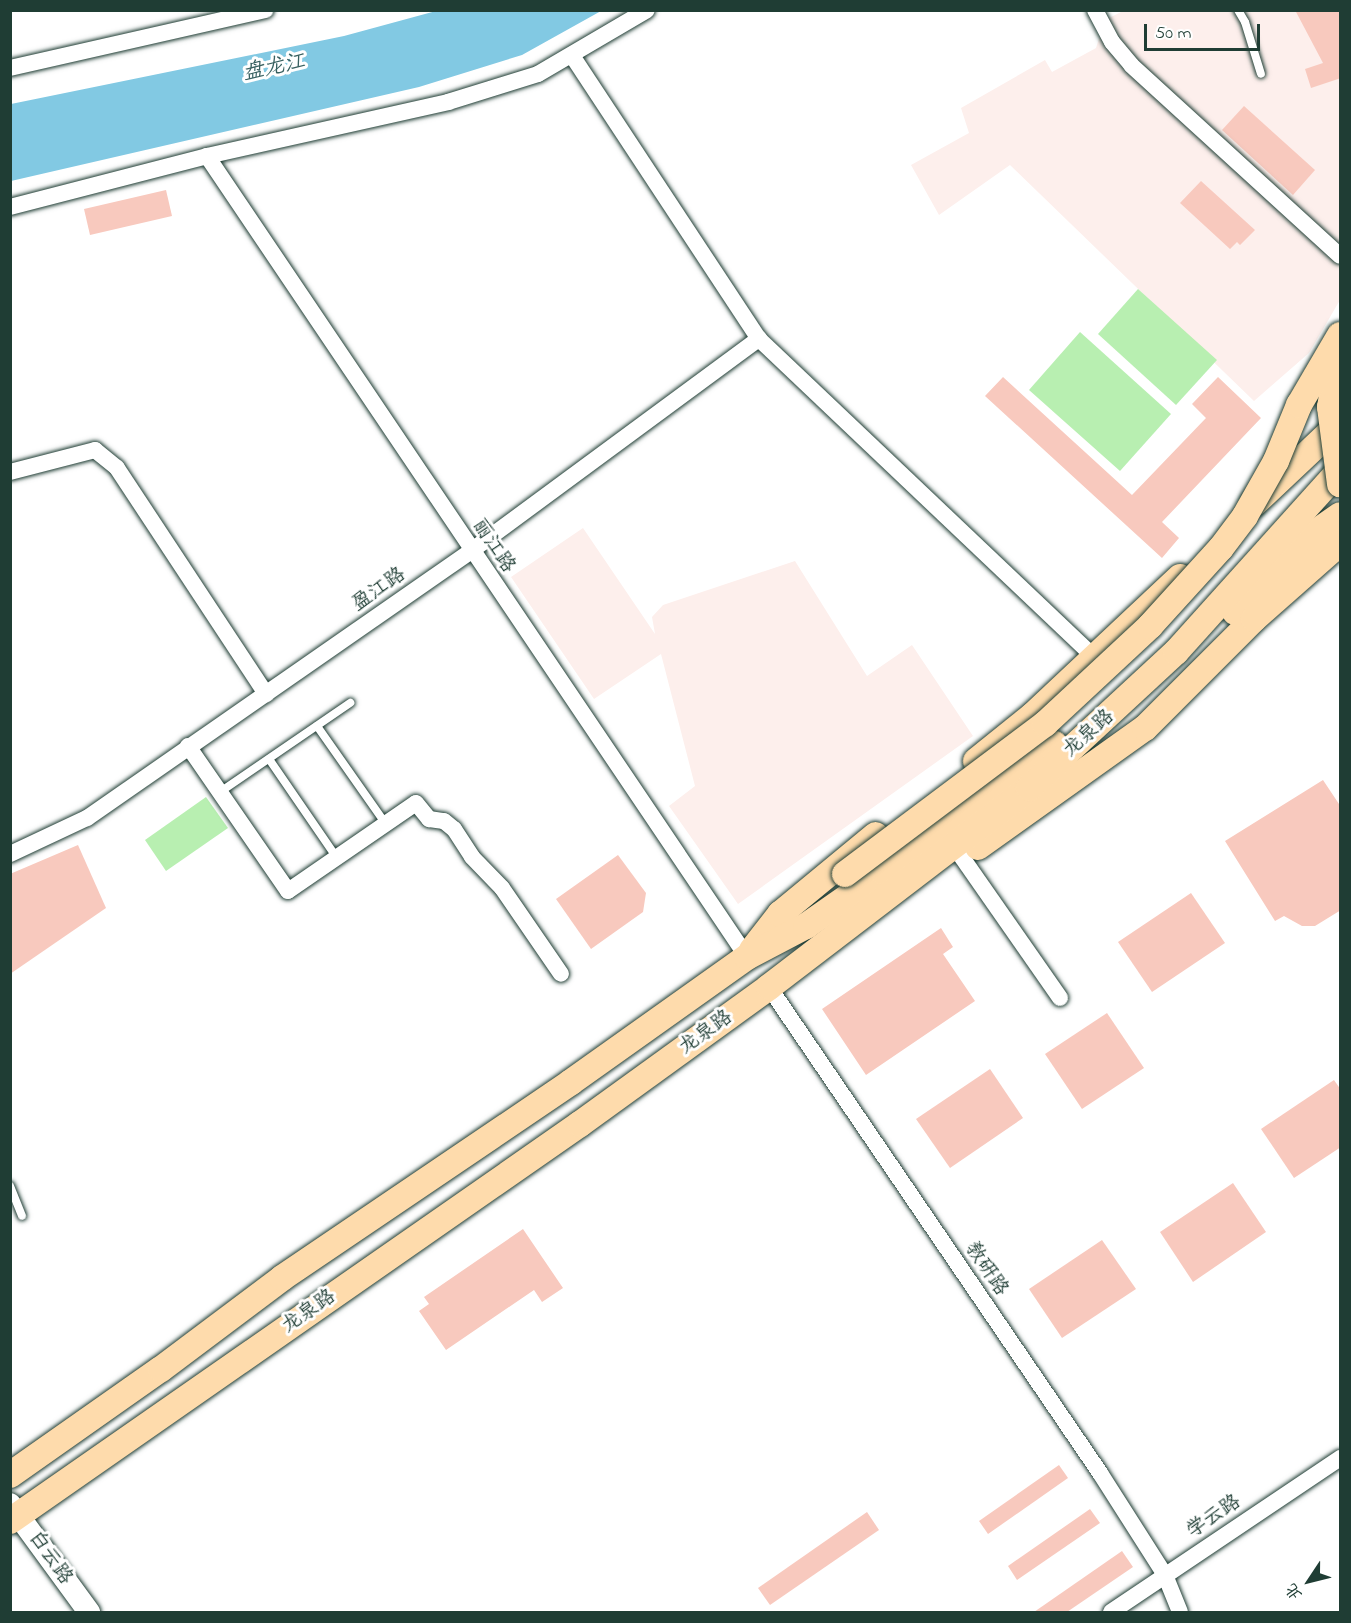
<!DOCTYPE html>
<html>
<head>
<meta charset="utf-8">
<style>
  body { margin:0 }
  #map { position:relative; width:1351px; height:1623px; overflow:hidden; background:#fff; font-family:"Indie Flower","LXGW WenKai TC",sans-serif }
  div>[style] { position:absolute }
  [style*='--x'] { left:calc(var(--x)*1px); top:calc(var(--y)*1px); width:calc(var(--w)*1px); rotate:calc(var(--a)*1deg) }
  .built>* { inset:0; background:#fdefec }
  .green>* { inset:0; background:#b8efb1 }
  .water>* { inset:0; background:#82c9e3 }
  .building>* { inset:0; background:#f8c9be }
  .roads { filter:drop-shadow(0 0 2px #1f3d34) drop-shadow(0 0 2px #1f3d34) }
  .service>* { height:8px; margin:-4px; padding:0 4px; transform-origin:4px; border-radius:4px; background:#fff }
  .minor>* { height:16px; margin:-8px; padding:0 8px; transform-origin:8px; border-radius:8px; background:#fff }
  .secondary>* { height:22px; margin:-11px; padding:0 11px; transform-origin:11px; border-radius:11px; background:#fff }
  .primary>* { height:26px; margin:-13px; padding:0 13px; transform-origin:13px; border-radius:13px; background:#fedbac }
  .bridges { filter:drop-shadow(0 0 2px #1f3d34) drop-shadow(0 0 2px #1f3d34) }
  .primary-bridge>* { height:26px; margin:-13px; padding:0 13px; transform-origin:13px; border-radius:13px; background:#fedbac }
  span { translate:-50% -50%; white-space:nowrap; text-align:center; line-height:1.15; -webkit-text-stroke:6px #fff; paint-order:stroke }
  .street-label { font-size:20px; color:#1f3d34 }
  .water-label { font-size:21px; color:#386060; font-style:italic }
  .frame { position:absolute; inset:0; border:12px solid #1f3d34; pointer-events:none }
  .north { position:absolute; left:1279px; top:1551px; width:60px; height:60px; -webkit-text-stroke:4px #fff; paint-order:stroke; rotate:235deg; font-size:16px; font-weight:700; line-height:24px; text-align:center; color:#1f3d34 }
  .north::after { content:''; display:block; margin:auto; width:21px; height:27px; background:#1f3d34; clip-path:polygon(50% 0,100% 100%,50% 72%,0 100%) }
  .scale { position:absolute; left:1144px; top:24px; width:116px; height:27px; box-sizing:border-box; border:3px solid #1f3d34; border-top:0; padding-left:8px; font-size:18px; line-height:21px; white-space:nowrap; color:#1f3d34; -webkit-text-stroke:4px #fff; paint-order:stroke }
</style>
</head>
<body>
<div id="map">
  <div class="built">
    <i style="clip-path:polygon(1123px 11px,1340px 11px,1340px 300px,1309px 353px,1254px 401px,1010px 165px,939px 215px,911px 165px,969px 133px,961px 108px,1045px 60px,1052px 72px,1096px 48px,1105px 20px)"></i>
    <i style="clip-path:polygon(583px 528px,655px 634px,652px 617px,663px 605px,795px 561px,867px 676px,912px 645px,973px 736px,738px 904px,669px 806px,695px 786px,661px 654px,594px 699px,511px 577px)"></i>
  </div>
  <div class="green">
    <i style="clip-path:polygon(1138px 289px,1217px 360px,1176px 405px,1098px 334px)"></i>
    <i style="clip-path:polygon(1080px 332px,1171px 414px,1120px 471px,1029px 390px)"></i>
    <i style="clip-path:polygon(206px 797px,228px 828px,166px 871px,145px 840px)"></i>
  </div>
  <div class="water">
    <i style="clip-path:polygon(436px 11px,601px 11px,522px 55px,419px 87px,11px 181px,11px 104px,344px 36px)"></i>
  </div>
  <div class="building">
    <i style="clip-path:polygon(1295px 10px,1341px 10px,1341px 78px,1311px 88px,1305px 69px,1323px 63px)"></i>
    <i style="clip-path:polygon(1244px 106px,1315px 170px,1293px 195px,1222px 130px)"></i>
    <i style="clip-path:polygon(1201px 181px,1255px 230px,1240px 245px,1237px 242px,1230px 249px,1180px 203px)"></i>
    <i style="clip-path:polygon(166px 190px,172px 216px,90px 235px,84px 209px)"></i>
    <i style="clip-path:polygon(1003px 377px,1132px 495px,1206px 418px,1192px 404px,1218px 377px,1261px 418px,1162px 522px,1179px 538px,1162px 558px,985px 396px)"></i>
    <i style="clip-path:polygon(1323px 780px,1341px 807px,1341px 910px,1315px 926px,1302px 926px,1284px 916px,1275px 921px,1225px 841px)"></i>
    <i style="clip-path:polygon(78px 845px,106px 908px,10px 974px,10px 874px)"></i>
    <i style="clip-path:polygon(618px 855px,646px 893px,643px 912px,591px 949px,556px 899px)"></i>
    <i style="clip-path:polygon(1191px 893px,1225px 943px,1152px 992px,1118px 942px)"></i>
    <i style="clip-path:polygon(941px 928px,953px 947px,943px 954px,975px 1001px,866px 1075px,822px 1009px)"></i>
    <i style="clip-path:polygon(1107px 1013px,1144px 1068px,1082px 1109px,1045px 1054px)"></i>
    <i style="clip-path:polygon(990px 1069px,1023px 1118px,950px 1168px,916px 1119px)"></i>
    <i style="clip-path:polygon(1334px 1080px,1341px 1090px,1341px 1147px,1294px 1178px,1261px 1129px)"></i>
    <i style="clip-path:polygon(1233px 1183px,1266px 1232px,1193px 1282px,1160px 1232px)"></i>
    <i style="clip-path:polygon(523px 1229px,563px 1288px,542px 1302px,534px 1290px,446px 1350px,419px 1311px,429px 1304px,424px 1297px)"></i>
    <i style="clip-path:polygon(1102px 1240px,1136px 1289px,1062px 1338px,1029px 1289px)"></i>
    <i style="clip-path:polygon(1059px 1465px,1068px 1478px,988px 1534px,979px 1521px)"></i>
    <i style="clip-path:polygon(1090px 1509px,1100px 1523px,1017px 1580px,1008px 1566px)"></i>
    <i style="clip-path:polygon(867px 1512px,879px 1530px,770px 1605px,758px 1588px)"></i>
    <i style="clip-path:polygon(1122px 1551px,1133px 1567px,1067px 1612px,1034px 1612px)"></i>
  </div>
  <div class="roads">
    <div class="service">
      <i style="--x:1238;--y:10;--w:14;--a:60"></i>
      <i style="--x:1245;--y:22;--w:54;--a:72.9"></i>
      <i style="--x:317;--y:726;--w:120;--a:54.9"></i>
      <i style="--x:269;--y:759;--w:120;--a:55.5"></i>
      <i style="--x:220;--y:792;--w:158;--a:-34.4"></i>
      <i style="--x:10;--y:1186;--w:32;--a:68"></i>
    </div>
    <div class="minor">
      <i style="--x:1095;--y:10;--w:36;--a:62"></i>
      <i style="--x:1112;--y:42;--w:30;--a:50"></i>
      <i style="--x:1131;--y:65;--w:283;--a:42.4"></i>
      <i style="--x:573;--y:57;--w:338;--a:56.6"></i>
      <i style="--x:759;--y:339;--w:463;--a:43.5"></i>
      <i style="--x:10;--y:68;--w:262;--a:-12.8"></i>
      <i style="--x:207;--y:156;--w:966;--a:56.01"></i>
      <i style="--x:10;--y:207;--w:203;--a:-14.5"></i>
      <i style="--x:207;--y:156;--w:247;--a:-12.6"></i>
      <i style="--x:448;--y:102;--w:94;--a:-17.3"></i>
      <i style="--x:538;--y:74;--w:126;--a:-30.4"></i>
      <i style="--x:10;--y:472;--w:88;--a:-14.5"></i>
      <i style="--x:95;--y:450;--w:28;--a:39"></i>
      <i style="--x:117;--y:468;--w:271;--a:56.6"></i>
      <i style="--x:188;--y:746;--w:176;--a:55.4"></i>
      <i style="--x:288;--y:891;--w:155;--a:-34.5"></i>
      <i style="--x:416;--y:803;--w:21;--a:51"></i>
      <i style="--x:429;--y:819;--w:15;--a:8"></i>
      <i style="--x:444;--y:821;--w:13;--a:39"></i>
      <i style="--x:454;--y:829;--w:33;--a:57"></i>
      <i style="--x:472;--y:857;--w:43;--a:45.9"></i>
      <i style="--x:502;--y:888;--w:104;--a:55.5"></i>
      <i style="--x:10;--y:854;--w:85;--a:-25.1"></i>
      <i style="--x:87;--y:818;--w:468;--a:-34.8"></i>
      <i style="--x:471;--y:551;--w:358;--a:-36.4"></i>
      <i style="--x:961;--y:856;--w:173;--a:55.1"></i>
      <i style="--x:769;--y:987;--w:588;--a:55.74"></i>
      <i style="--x:1100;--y:1473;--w:121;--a:57.5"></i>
      <i style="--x:1165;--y:1575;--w:40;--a:68"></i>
      <i style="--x:1111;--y:1612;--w:276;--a:-33.9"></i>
    </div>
    <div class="secondary">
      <i style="--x:10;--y:1504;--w:134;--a:53.8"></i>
    </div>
    <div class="primary">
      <i style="--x:1255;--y:503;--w:117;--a:-43.3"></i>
      <i style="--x:1235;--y:612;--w:105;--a:-45.4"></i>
      <i style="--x:1309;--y:537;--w:38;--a:-35"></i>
      <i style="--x:976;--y:761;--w:72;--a:-38.8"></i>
      <i style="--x:1032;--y:716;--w:203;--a:-43.2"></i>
      <i style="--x:978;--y:847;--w:205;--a:-35.5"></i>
      <i style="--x:1145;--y:728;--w:154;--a:-45"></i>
      <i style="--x:1254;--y:619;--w:115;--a:-41.5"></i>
      <i style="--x:752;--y:950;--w:46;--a:-52.1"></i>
      <i style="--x:780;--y:914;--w:124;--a:-39.5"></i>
      <i style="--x:10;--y:1475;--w:184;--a:-35.1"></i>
      <i style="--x:161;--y:1369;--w:151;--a:-36.9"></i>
      <i style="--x:282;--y:1278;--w:349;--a:-34.1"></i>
      <i style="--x:571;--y:1082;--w:216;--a:-35.4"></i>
      <i style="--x:747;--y:957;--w:67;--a:-27.7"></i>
      <i style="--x:806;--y:926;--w:94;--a:-35"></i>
      <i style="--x:883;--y:872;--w:214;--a:-36.8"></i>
      <i style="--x:10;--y:1521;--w:695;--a:-34.86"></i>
      <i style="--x:580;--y:1124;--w:233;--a:-35.9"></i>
      <i style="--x:769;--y:987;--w:327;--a:-37.4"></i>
      <i style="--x:1029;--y:788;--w:200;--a:-42.8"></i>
      <i style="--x:1176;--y:652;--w:245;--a:-48"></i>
    </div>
  </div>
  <div class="bridges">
    <div class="primary-bridge">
      <i style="--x:1340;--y:351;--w:57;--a:100.1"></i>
      <i style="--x:1330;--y:407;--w:78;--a:82.6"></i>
      <i style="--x:845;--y:874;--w:250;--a:-36.9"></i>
      <i style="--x:1045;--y:724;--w:144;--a:-43"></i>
      <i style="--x:1150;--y:626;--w:105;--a:-47.7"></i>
      <i style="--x:1221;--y:548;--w:40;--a:-53"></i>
      <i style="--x:1245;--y:516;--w:63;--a:-60.6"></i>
      <i style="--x:1276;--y:461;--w:61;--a:-67.7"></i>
      <i style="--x:1299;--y:405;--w:81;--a:-59.6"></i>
    </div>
  </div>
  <div class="street-label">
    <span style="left:493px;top:546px;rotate:56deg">丽江路</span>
    <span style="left:379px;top:590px;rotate:-35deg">盈江路</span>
    <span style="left:1089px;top:734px;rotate:-42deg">龙泉路</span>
    <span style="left:706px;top:1033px;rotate:-36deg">龙泉路</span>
    <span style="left:986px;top:1269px;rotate:56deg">教研路</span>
    <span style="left:309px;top:1312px;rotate:-35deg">龙泉路</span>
    <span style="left:1214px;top:1517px;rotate:-34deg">学云路</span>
    <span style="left:50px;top:1558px;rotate:55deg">白云路</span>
  </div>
  <div class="water-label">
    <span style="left:274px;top:68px;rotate:-12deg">盘龙江</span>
  </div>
  <div class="frame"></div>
  <div class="north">北</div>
  <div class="scale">50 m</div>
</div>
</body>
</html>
